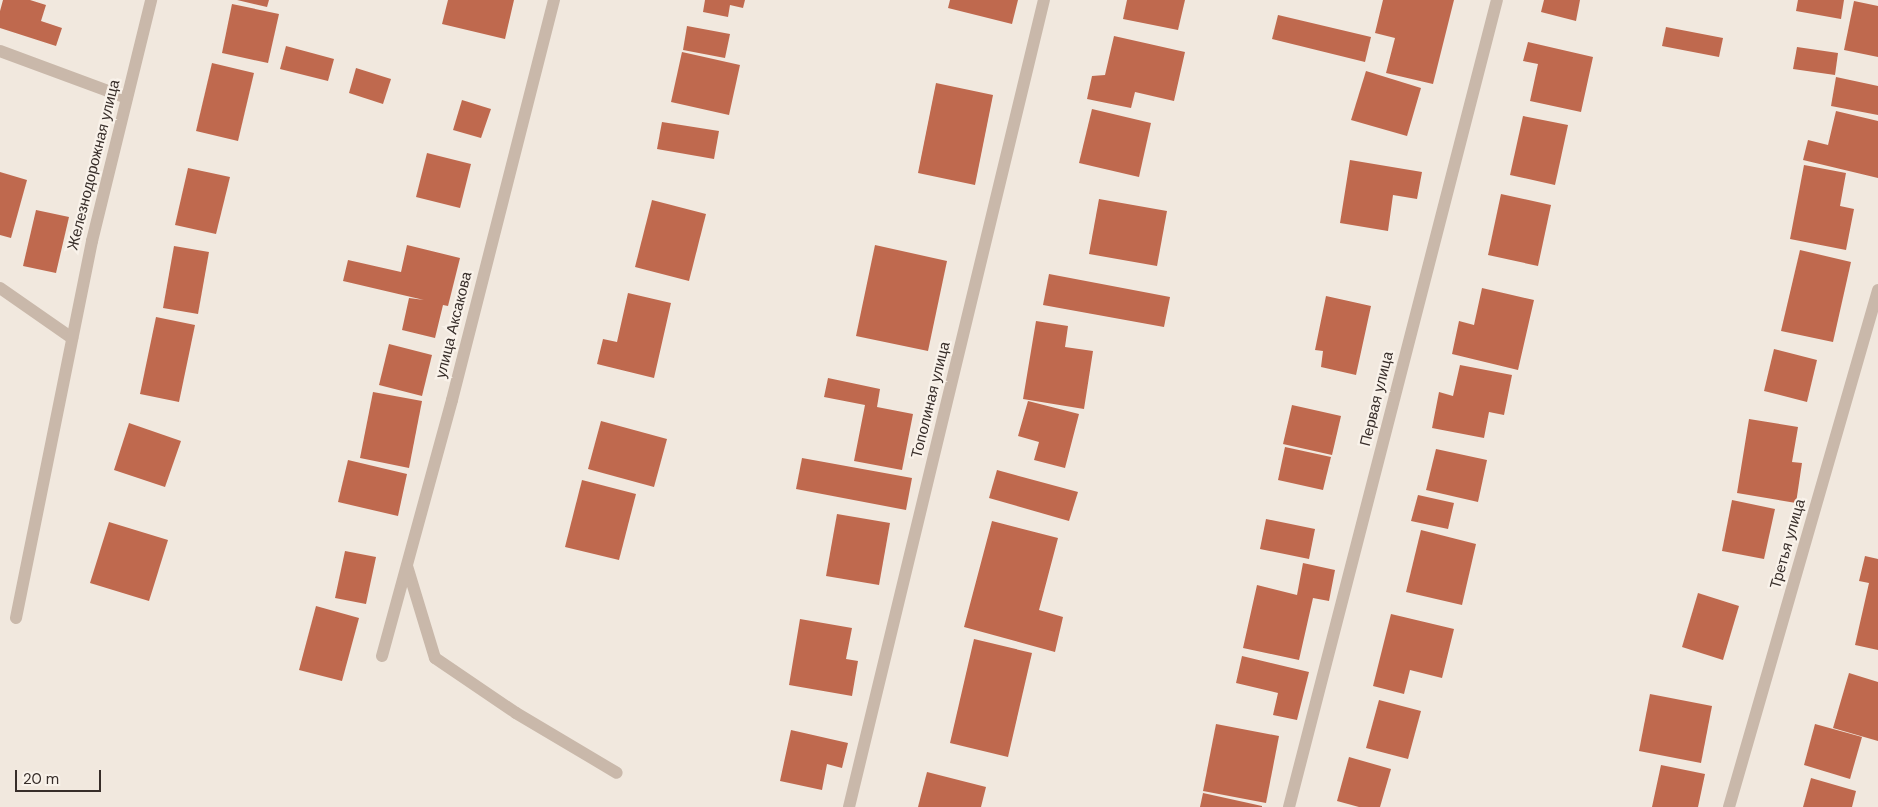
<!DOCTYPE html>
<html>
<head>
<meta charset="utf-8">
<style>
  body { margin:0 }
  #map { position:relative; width:1878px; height:807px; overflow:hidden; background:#f1e8de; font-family:"DM Sans",sans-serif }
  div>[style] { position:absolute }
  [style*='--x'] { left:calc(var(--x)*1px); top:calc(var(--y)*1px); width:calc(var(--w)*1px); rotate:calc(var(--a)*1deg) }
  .building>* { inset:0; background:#bf694e }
  .lane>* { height:12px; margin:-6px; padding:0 6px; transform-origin:6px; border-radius:6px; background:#c9b8aa }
  .street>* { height:12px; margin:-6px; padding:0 6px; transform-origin:6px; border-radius:6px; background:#c9b8aa }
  span { translate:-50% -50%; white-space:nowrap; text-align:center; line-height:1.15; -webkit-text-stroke:4.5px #f9f2ea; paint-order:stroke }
  .street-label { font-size:15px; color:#372d29 }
  .scale { position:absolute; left:15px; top:770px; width:86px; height:22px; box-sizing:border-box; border:2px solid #372d29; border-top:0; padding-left:6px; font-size:15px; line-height:18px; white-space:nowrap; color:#372d29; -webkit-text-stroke:4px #f9f2ea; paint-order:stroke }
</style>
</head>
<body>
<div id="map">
  <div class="building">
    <i style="clip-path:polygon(3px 0,30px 0,46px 5px,41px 21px,62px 28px,56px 46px,0 28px,0 11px)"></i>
    <i style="clip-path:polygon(237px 0,269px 0,267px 7px)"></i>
    <i style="clip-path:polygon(448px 0,514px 0,505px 39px,442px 24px)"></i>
    <i style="clip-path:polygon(705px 0,745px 0,743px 8px,730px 5px,728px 17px,703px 12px)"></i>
    <i style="clip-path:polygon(950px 0,1018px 0,1012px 24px,948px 8px)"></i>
    <i style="clip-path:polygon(1127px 0,1185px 0,1178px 30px,1123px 19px)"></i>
    <i style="clip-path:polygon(1383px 0,1454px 0,1433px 84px,1386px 73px,1395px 38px,1375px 33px)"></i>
    <i style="clip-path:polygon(1544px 0,1580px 0,1576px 21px,1541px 12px)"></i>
    <i style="clip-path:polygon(1798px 0,1844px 0,1841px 19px,1796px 11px)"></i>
    <i style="clip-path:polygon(1854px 1px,1878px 6px,1878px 57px,1844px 50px)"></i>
    <i style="clip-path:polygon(232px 4px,279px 14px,268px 63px,222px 53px)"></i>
    <i style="clip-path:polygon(1278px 15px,1371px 37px,1365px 62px,1272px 39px)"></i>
    <i style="clip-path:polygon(687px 26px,730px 34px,725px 58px,683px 50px)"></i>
    <i style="clip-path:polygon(1666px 27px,1723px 38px,1719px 57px,1662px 46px)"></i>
    <i style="clip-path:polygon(1114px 36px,1185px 52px,1174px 101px,1135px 92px,1131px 108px,1087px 99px,1092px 76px,1105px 75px)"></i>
    <i style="clip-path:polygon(1528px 42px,1593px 57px,1581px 112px,1530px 101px,1538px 64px,1523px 61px)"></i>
    <i style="clip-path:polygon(286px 46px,334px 59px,328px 81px,280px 69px)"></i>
    <i style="clip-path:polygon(1797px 47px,1838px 53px,1835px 75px,1793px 69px)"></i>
    <i style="clip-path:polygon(682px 52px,740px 65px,729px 115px,671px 102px)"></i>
    <i style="clip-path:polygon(212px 63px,254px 73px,238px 141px,196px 131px)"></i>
    <i style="clip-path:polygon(356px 68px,391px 79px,383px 104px,349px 93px)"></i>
    <i style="clip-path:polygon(1366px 71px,1421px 88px,1407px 136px,1351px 120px)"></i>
    <i style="clip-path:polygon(1836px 77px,1878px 86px,1878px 115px,1831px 106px)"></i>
    <i style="clip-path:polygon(936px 83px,993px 95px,975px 185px,918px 173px)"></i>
    <i style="clip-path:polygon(462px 100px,491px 109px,481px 138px,453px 130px)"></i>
    <i style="clip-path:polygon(1092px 109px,1151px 123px,1139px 177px,1079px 163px)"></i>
    <i style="clip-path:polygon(1836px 111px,1878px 121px,1878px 178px,1803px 160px,1808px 140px,1828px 145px)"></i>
    <i style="clip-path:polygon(1523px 116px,1568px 125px,1555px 185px,1510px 175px)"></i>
    <i style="clip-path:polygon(662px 122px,719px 131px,714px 159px,657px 149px)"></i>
    <i style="clip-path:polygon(427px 153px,471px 164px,460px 208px,416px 197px)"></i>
    <i style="clip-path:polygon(1350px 160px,1422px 172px,1417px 199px,1393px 195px,1388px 231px,1340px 223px)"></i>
    <i style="clip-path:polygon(1804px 165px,1846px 173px,1840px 206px,1854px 209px,1846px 250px,1790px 239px)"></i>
    <i style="clip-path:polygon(188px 168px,230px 177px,216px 234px,175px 225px)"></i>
    <i style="clip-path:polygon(0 172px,27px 180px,11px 238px,0 235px)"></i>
    <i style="clip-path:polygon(1501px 194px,1551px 205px,1538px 266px,1488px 255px)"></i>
    <i style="clip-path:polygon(1099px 199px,1167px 211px,1157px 266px,1089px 254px)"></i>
    <i style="clip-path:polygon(652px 200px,706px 214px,689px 281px,635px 267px)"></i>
    <i style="clip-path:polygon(36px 210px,69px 217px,56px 273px,23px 266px)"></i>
    <i style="clip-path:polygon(407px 245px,460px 258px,448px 306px,443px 305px,435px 338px,402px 330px,409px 298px,424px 300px,343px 281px,348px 260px,401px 272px)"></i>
    <i style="clip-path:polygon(875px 245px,947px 261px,928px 351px,856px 336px)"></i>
    <i style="clip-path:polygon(174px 246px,209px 252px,198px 314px,163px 308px)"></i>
    <i style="clip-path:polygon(1800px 250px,1851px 262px,1833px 342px,1781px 331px)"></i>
    <i style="clip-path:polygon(1049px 274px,1170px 297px,1164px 327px,1043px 305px)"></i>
    <i style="clip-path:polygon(1482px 288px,1534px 300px,1518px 370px,1452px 354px,1459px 321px,1474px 325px)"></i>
    <i style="clip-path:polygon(628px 293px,671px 303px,654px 378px,597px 364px,603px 339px,617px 342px)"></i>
    <i style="clip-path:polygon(1326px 296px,1371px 306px,1356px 375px,1321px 367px,1323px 351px,1315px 350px)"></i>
    <i style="clip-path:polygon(156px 317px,195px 325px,179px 402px,140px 394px)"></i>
    <i style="clip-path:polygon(1036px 321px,1068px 326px,1065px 347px,1093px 351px,1084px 409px,1023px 399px)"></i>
    <i style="clip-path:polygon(389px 344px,432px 355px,422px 396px,379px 385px)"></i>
    <i style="clip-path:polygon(1774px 349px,1817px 360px,1807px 402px,1764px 391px)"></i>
    <i style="clip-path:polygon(1460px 365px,1512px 375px,1504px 415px,1489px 412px,1484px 438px,1432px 428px,1439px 392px,1453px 396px)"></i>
    <i style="clip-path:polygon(828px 378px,880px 389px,877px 407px,913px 414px,902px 470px,854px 461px,865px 405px,824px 397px)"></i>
    <i style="clip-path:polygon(373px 392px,422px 401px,409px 468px,360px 458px)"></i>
    <i style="clip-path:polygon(1028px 401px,1079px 414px,1065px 468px,1034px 460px,1039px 442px,1018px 436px)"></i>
    <i style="clip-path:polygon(1292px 405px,1341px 416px,1332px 455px,1283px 444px)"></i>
    <i style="clip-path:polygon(1749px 419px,1798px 427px,1792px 462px,1802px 463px,1796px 503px,1737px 493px)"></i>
    <i style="clip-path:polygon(601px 421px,667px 439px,654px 487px,588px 469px)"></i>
    <i style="clip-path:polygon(129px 423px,181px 441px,165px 487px,114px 470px)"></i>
    <i style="clip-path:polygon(1285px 447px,1331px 457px,1323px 490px,1278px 480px)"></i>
    <i style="clip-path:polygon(1436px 449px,1487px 460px,1478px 502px,1426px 490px)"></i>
    <i style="clip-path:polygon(802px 458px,912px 478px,906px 510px,796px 489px)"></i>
    <i style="clip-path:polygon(348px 460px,407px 474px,398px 516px,338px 502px)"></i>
    <i style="clip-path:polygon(997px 470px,1078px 492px,1069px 521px,989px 498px)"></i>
    <i style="clip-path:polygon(582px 480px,636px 494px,619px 560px,565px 547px)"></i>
    <i style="clip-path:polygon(1418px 495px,1454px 503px,1448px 529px,1411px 521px)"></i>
    <i style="clip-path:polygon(1732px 500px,1775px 509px,1764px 559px,1722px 551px)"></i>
    <i style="clip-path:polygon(837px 514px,890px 523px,879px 585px,826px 576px)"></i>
    <i style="clip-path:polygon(1266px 519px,1315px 529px,1309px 559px,1260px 549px)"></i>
    <i style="clip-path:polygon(992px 521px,1058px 538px,1039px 610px,1063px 617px,1055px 652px,964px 627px)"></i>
    <i style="clip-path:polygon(109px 522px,168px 540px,149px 601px,90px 583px)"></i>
    <i style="clip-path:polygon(1421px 530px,1476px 544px,1462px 605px,1406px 592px)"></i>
    <i style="clip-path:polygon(345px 551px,376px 557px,366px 604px,335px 598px)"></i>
    <i style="clip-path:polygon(1865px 556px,1878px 559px,1878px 650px,1855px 645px,1869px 583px,1859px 581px)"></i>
    <i style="clip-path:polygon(1303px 563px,1335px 570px,1329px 601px,1313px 598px,1299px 660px,1243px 648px,1257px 585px,1297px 595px)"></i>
    <i style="clip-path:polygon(1698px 593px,1739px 606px,1723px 660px,1682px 647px)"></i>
    <i style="clip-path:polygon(316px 606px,359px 618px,342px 681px,299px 670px)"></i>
    <i style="clip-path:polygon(1391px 614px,1454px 629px,1442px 678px,1410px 670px,1404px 694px,1373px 686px)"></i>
    <i style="clip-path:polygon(800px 619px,852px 628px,846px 659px,858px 661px,852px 696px,789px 685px)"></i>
    <i style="clip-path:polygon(974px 639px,1032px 653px,1008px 757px,950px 743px)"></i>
    <i style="clip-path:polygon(1242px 656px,1309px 672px,1297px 720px,1273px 715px,1278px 693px,1236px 683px)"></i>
    <i style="clip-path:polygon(1849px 673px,1878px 682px,1878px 741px,1833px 728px)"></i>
    <i style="clip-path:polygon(1650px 694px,1712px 706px,1701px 763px,1639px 751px)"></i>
    <i style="clip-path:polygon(1379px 700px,1421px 711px,1408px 759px,1366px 748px)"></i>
    <i style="clip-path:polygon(1216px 724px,1279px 736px,1266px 803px,1203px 791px)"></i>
    <i style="clip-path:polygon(1815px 724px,1862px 737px,1850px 779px,1804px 765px)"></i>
    <i style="clip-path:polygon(791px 730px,848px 743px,842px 768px,827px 764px,822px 790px,780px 781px)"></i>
    <i style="clip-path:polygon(1349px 757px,1391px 769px,1380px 807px,1359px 807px,1337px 801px)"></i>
    <i style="clip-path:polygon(1661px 765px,1705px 774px,1698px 807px,1652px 807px)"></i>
    <i style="clip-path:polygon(927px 772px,986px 787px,981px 807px,918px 807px)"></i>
    <i style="clip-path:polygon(1811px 778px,1856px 791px,1852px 807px,1803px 807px)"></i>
    <i style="clip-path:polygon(1203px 793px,1262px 806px,1262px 807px,1200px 807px)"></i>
  </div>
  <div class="lane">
    <i style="--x:0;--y:51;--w:135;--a:20.3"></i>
  </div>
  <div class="street">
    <i style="--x:0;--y:288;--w:88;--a:34.8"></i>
    <i style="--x:407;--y:566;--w:96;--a:73.1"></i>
    <i style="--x:435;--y:658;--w:98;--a:34.2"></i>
    <i style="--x:516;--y:713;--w:117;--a:30.7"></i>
    <i style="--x:16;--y:618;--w:385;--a:-78.6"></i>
    <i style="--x:92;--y:241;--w:248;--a:-76.2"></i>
    <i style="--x:382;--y:656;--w:265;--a:-74.7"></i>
    <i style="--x:452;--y:400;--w:413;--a:-75.7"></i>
    <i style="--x:849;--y:807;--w:830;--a:-76.42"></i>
    <i style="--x:1289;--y:807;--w:833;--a:-75.55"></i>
    <i style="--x:1729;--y:807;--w:538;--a:-73.92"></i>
  </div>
  <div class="street-label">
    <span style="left:94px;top:165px;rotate:-76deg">Железнодорожная улица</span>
    <span style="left:454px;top:325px;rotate:-76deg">улица Аксакова</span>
    <span style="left:1377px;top:399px;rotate:-76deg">Первая улица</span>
    <span style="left:931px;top:400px;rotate:-76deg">Тополиная улица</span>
    <span style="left:1788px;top:544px;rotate:-74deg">Третья улица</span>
  </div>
  <div class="scale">20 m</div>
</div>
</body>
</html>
